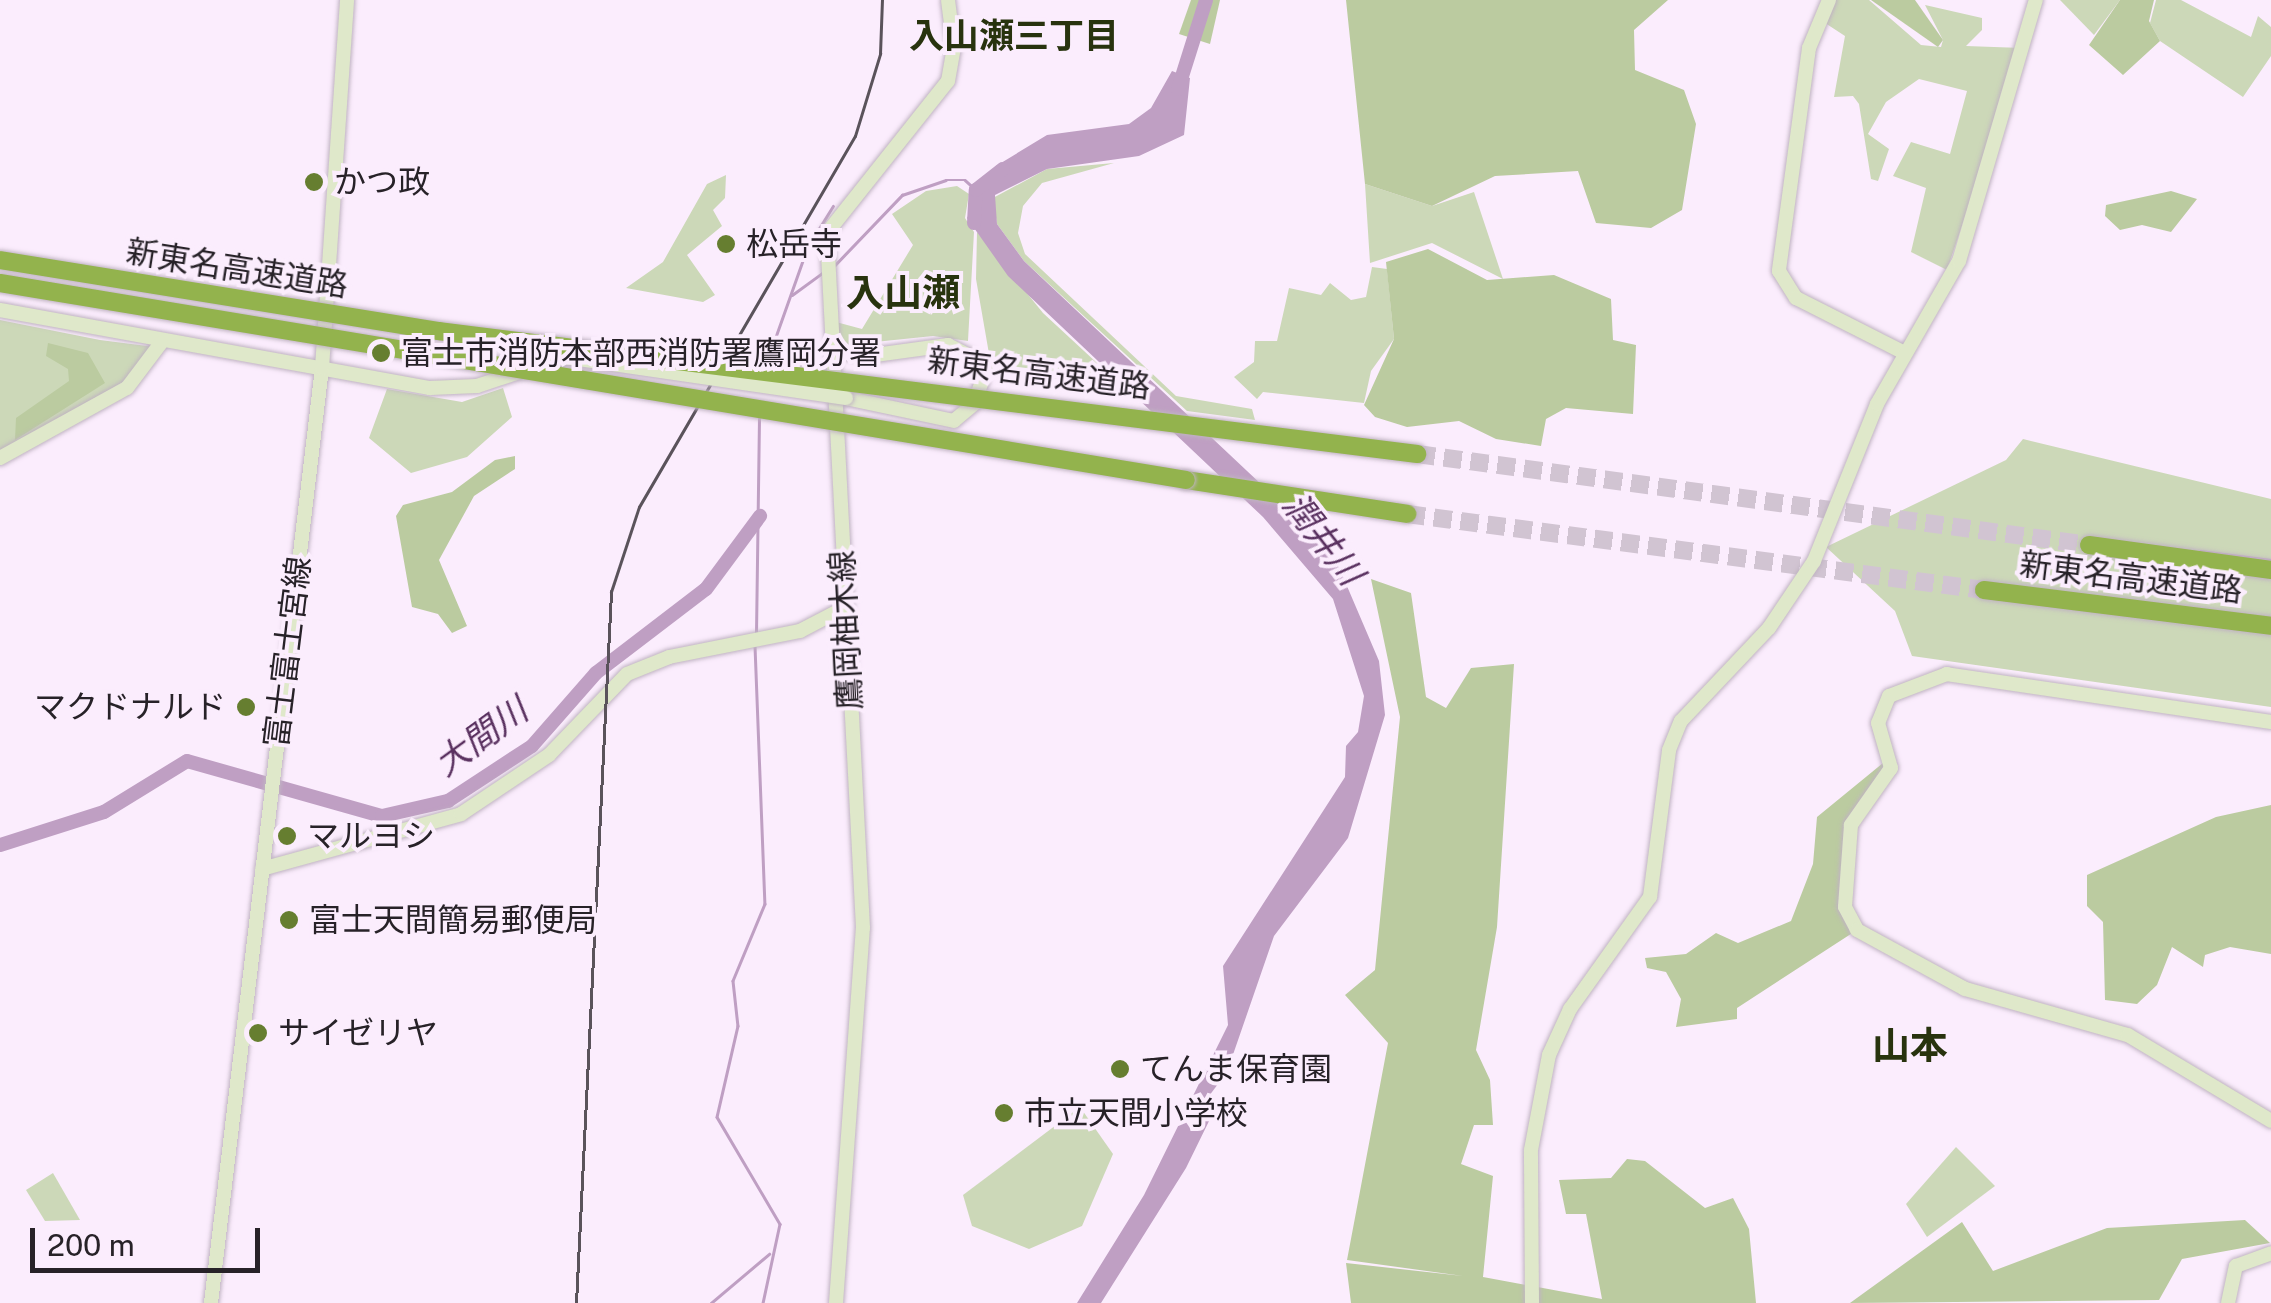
<!DOCTYPE html>
<html>
<head>
<meta charset="utf-8">
<style>
  body { margin:0 }
  #map { position:relative; width:2271px; height:1303px; overflow:hidden; background:#fbedfd; font-family:"Public Sans","Noto Sans JP",sans-serif }
  div>[style] { position:absolute }
  [style*='--x'] { left:calc(var(--x)*1px); top:calc(var(--y)*1px); width:calc(var(--w)*1px); rotate:calc(var(--a)*1deg) }
  .green>* { inset:0; background:#ccd8b8 }
  .forest>* { inset:0; background:#bbcba0 }
  .water>* { inset:0; background:#bf9fc3 }
  .stream>* { height:2.5px; margin:-1.25px; padding:0 1.25px; transform-origin:1.25px; border-radius:1.25px; background:#bf9fc3 }
  .river>* { height:14px; margin:-7px; padding:0 7px; transform-origin:7px; border-radius:7px; background:#bf9fc3 }
  .highway-tunnel>* { height:18px; margin-top:-9px; transform-origin:0; background:repeating-linear-gradient(90deg,#d1c4d2 0 18px,transparent 0 27px) }
  .roads { filter:drop-shadow(0 0 2px #c0b3c2) drop-shadow(0 0 2px #c0b3c2) }
  .secondary>* { height:14px; margin:-7px; padding:0 7px; transform-origin:7px; border-radius:7px; background:#dfe8ca }
  .highway>* { height:18px; margin:-9px; padding:0 9px; transform-origin:9px; border-radius:9px; background:#93b34d }
  .rail>* { height:2.5px; margin:-1.25px; padding:0 1.25px; transform-origin:1.25px; border-radius:1.25px; background:#5a535b }
  .bridges { filter:drop-shadow(0 0 2px #c0b3c2) drop-shadow(0 0 2px #c0b3c2) }
  .secondary-bridge>* { height:14px; margin:-7px; padding:0 7px; transform-origin:7px; border-radius:7px; background:#dfe8ca }
  .highway-bridge>* { height:18px; margin:-9px; padding:0 9px; transform-origin:9px; border-radius:9px; background:#93b34d }
  .dots>* { width:28px; height:28px; translate:-50% -50%; box-sizing:border-box; border:5px solid #fbedfd; border-radius:50% }
  span { translate:-50% -50%; white-space:nowrap; text-align:center; line-height:1.15; -webkit-text-stroke:8px #fbedfd; paint-order:stroke }
  .poi-label { font-size:32px; color:#272228 }
  .left { translate:0 -50%; text-align:left }
  .right { translate:-100% -50%; text-align:right }
  .street-label { font-size:32px; color:#272228 }
  .neighbourhood-label { font-size:35px; color:#28330e; font-weight:700 }
  .water-label { font-size:35px; color:#5a3160; font-style:italic }
  .quarter-label { font-size:38px; color:#28330e; font-weight:700 }
  .scale { position:absolute; left:30px; top:1228px; width:230px; height:45px; box-sizing:border-box; border:5px solid #272228; border-top:0; padding-left:12px; font-size:30px; line-height:35px; white-space:nowrap; color:#272228; -webkit-text-stroke:8px #fbedfd; paint-order:stroke }
</style>
</head>
<body>
<div id="map">
  <div class="green">
    <i style="clip-path:polygon(1831px 0,1869px 0,1921px 45px,1941px 47px,1943px 40px,1925px 5px,1982px 18px,1982px 30px,1966px 46px,2022px 48px,1947px 270px,1911px 252px,1926px 188px,1893px 176px,1911px 142px,1950px 154px,1967px 91px,1919px 79px,1886px 102px,1868px 134px,1889px 149px,1878px 181px,1871px 179px,1859px 104px,1853px 96px,1834px 97px,1845px 36px,1822px 21px)"></i>
    <i style="clip-path:polygon(2060px 0,2120px 0,2094px 35px)"></i>
    <i style="clip-path:polygon(2156px 0,2181px 0,2251px 37px,2258px 16px,2271px 27px,2271px 56px,2243px 97px,2160px 41px,2150px 23px)"></i>
    <i style="clip-path:polygon(1114px 163px,1042px 183px,1023px 206px,1018px 233px,1025px 254px,1176px 396px,1252px 409px,1255px 420px,1187px 411px,1024px 261px,997px 224px,993px 198px,1047px 169px)"></i>
    <i style="clip-path:polygon(726px 175px,725px 198px,713px 210px,722px 226px,687px 255px,715px 295px,703px 302px,626px 288px,663px 262px,707px 184px)"></i>
    <i style="clip-path:polygon(1365px 184px,1432px 206px,1474px 192px,1503px 279px,1432px 243px,1370px 263px)"></i>
    <i style="clip-path:polygon(957px 186px,969px 194px,965px 218px,974px 232px,968px 341px,933px 336px,836px 346px,836px 322px,862px 329px,913px 245px,892px 214px,926px 191px)"></i>
    <i style="clip-path:polygon(977px 232px,1043px 313px,1138px 401px,1092px 383px,992px 371px,976px 279px)"></i>
    <i style="clip-path:polygon(1372px 267px,1387px 269px,1394px 339px,1371px 371px,1364px 403px,1263px 392px,1257px 399px,1234px 377px,1254px 362px,1255px 341px,1277px 341px,1289px 288px,1321px 295px,1330px 283px,1351px 300px,1366px 297px)"></i>
    <i style="clip-path:polygon(0 320px,100px 340px,155px 347px,141px 372px,0 452px)"></i>
    <i style="clip-path:polygon(503px 388px,512px 417px,467px 457px,411px 473px,369px 438px,387px 389px,462px 402px)"></i>
    <i style="clip-path:polygon(2023px 439px,2271px 499px,2271px 707px,1912px 656px,1895px 611px,1826px 547px,2006px 460px)"></i>
    <i style="clip-path:polygon(1080px 1107px,1113px 1154px,1082px 1226px,1029px 1249px,972px 1226px,963px 1195px)"></i>
    <i style="clip-path:polygon(1956px 1147px,1995px 1186px,1927px 1237px,1906px 1204px)"></i>
    <i style="clip-path:polygon(53px 1173px,80px 1220px,45px 1221px,26px 1190px)"></i>
  </div>
  <div class="forest">
    <i style="clip-path:polygon(1191px 0,1220px 0,1210px 44px,1179px 34px)"></i>
    <i style="clip-path:polygon(1346px 0,1668px 0,1634px 30px,1635px 70px,1684px 90px,1696px 124px,1682px 210px,1651px 228px,1596px 223px,1578px 171px,1495px 176px,1432px 206px,1365px 184px)"></i>
    <i style="clip-path:polygon(1871px 0,1915px 0,1943px 40px,1938px 47px)"></i>
    <i style="clip-path:polygon(2120px 0,2154px 0,2149px 21px,2160px 41px,2123px 75px,2089px 45px)"></i>
    <i style="clip-path:polygon(2171px 191px,2197px 199px,2171px 232px,2142px 225px,2120px 230px,2105px 216px,2106px 205px)"></i>
    <i style="clip-path:polygon(1428px 249px,1487px 280px,1554px 275px,1611px 299px,1613px 340px,1636px 345px,1633px 414px,1566px 408px,1546px 419px,1541px 446px,1496px 439px,1459px 421px,1407px 427px,1375px 417px,1364px 405px,1394px 339px,1386px 262px)"></i>
    <i style="clip-path:polygon(48px 343px,88px 353px,105px 383px,15px 440px,16px 418px,69px 381px,68px 369px,46px 356px)"></i>
    <i style="clip-path:polygon(515px 456px,515px 469px,474px 496px,439px 560px,467px 626px,452px 633px,438px 614px,412px 607px,396px 516px,403px 505px,452px 492px,495px 460px)"></i>
    <i style="clip-path:polygon(1371px 579px,1411px 593px,1426px 697px,1446px 708px,1471px 668px,1514px 664px,1497px 927px,1476px 1050px,1490px 1080px,1493px 1125px,1474px 1125px,1461px 1164px,1493px 1176px,1483px 1277px,1602px 1299px,1586px 1214px,1566px 1214px,1559px 1180px,1611px 1178px,1627px 1159px,1645px 1161px,1705px 1208px,1733px 1198px,1749px 1229px,1756px 1303px,1351px 1303px,1346px 1263px,1463px 1276px,1347px 1260px,1388px 1043px,1345px 995px,1375px 970px,1400px 717px)"></i>
    <i style="clip-path:polygon(1883px 763px,1887px 773px,1851px 825px,1845px 907px,1857px 930px,1737px 1008px,1737px 1019px,1676px 1027px,1681px 999px,1666px 972px,1647px 968px,1645px 958px,1686px 954px,1716px 933px,1738px 943px,1791px 921px,1813px 864px,1817px 817px)"></i>
    <i style="clip-path:polygon(2271px 805px,2271px 954px,2230px 947px,2205px 955px,2203px 967px,2172px 947px,2157px 985px,2137px 1004px,2105px 1000px,2103px 922px,2087px 906px,2087px 875px,2216px 817px)"></i>
    <i style="clip-path:polygon(2245px 1220px,2270px 1243px,2182px 1259px,2159px 1300px,1850px 1303px,1962px 1222px,1993px 1271px,2107px 1228px)"></i>
  </div>
  <div class="water">
    <i style="clip-path:polygon(1172px 71px,1190px 78px,1184px 135px,1139px 156px,1047px 169px,995px 195px,997px 224px,1024px 261px,1332px 551px,1379px 661px,1385px 715px,1348px 838px,1274px 936px,1227px 1072px,1203px 1104px,1211px 1117px,1186px 1168px,1101px 1303px,1077px 1303px,1144px 1195px,1228px 1025px,1223px 966px,1345px 777px,1346px 746px,1358px 732px,1364px 696px,1333px 599px,1263px 517px,1008px 276px,967px 218px,996px 166px,1047px 135px,1129px 124px,1151px 108px)"></i>
  </div>
  <div class="stream">
    <i style="--x:833;--y:267;--w:100;--a:-46.2"></i>
    <i style="--x:902;--y:195;--w:46;--a:-18.8"></i>
    <i style="--x:946;--y:180;--w:19;--a:0"></i>
    <i style="--x:965;--y:180;--w:15;--a:42"></i>
    <i style="--x:792;--y:295;--w:37;--a:-36"></i>
    <i style="--x:766;--y:364;--w:123;--a:-70.5"></i>
    <i style="--x:807;--y:248;--w:49;--a:-58.2"></i>
    <i style="--x:2200;--y:551;--w:72;--a:7.2"></i>
    <i style="--x:756;--y:633;--w:217;--a:-89.2"></i>
    <i style="--x:755;--y:646;--w:258;--a:87.8"></i>
    <i style="--x:765;--y:904;--w:83;--a:112.6"></i>
    <i style="--x:733;--y:981;--w:45;--a:83.7"></i>
    <i style="--x:738;--y:1026;--w:93;--a:103"></i>
    <i style="--x:717;--y:1117;--w:124;--a:59.5"></i>
    <i style="--x:780;--y:1224;--w:81;--a:102.1"></i>
    <i style="--x:711;--y:1303;--w:76;--a:-40.2"></i>
  </div>
  <div class="river">
    <i style="--x:1178;--y:89;--w:93;--a:-72.5"></i>
    <i style="--x:974;--y:223;--w:33;--a:-87"></i>
    <i style="--x:976;--y:190;--w:34;--a:-38"></i>
    <i style="--x:0;--y:845;--w:109;--a:-17.6"></i>
    <i style="--x:104;--y:812;--w:97;--a:-31.6"></i>
    <i style="--x:187;--y:761;--w:203;--a:15.8"></i>
    <i style="--x:382;--y:816;--w:68;--a:-12.8"></i>
    <i style="--x:448;--y:801;--w:100;--a:-33.2"></i>
    <i style="--x:532;--y:746;--w:97;--a:-48.8"></i>
    <i style="--x:596;--y:673;--w:138;--a:-37.4"></i>
    <i style="--x:706;--y:589;--w:91;--a:-53.5"></i>
  </div>
  <div class="highway-tunnel">
    <i style="--x:1417;--y:454;--w:678;--a:7.71"></i>
    <i style="--x:1407;--y:514;--w:582;--a:7.5"></i>
  </div>
  <div class="roads">
    <div class="secondary">
      <i style="--x:1829;--y:0;--w:52;--a:112.6"></i>
      <i style="--x:1809;--y:48;--w:225;--a:97.7"></i>
      <i style="--x:1779;--y:271;--w:32;--a:58"></i>
      <i style="--x:1796;--y:298;--w:122;--a:26.8"></i>
      <i style="--x:0;--y:310;--w:437;--a:10.3"></i>
      <i style="--x:430;--y:388;--w:47;--a:-2.4"></i>
      <i style="--x:477;--y:386;--w:93;--a:-18.2"></i>
      <i style="--x:832;--y:351;--w:43;--a:5.3"></i>
      <i style="--x:875;--y:355;--w:74;--a:-7.8"></i>
      <i style="--x:948;--y:345;--w:28;--a:27"></i>
      <i style="--x:973;--y:358;--w:25;--a:69"></i>
      <i style="--x:982;--y:381;--w:24;--a:109"></i>
      <i style="--x:974;--y:404;--w:26;--a:140"></i>
      <i style="--x:954;--y:421;--w:110;--a:-168"></i>
      <i style="--x:0;--y:458;--w:145;--a:-28.9"></i>
      <i style="--x:127;--y:388;--w:56;--a:-52.9"></i>
      <i style="--x:2271;--y:722;--w:328;--a:-171.6"></i>
      <i style="--x:1947;--y:674;--w:62;--a:159.2"></i>
      <i style="--x:1889;--y:696;--w:29;--a:112"></i>
      <i style="--x:1878;--y:723;--w:47;--a:73.9"></i>
      <i style="--x:1891;--y:768;--w:70;--a:125.1"></i>
      <i style="--x:1851;--y:825;--w:82;--a:94.2"></i>
      <i style="--x:1845;--y:907;--w:26;--a:62"></i>
      <i style="--x:1857;--y:930;--w:123;--a:28.6"></i>
      <i style="--x:1965;--y:989;--w:169;--a:15.8"></i>
      <i style="--x:2128;--y:1035;--w:167;--a:31"></i>
      <i style="--x:262;--y:869;--w:206;--a:-15.4"></i>
      <i style="--x:461;--y:814;--w:106;--a:-33.8"></i>
      <i style="--x:549;--y:755;--w:112;--a:-46.1"></i>
      <i style="--x:627;--y:674;--w:45;--a:-22"></i>
      <i style="--x:669;--y:657;--w:134;--a:-11.2"></i>
      <i style="--x:800;--y:631;--w:52;--a:-27.6"></i>
      <i style="--x:211;--y:1303;--w:942;--a:-83.23"></i>
      <i style="--x:322;--y:368;--w:369;--a:-86.1"></i>
      <i style="--x:836;--y:1303;--w:376;--a:-85.9"></i>
      <i style="--x:863;--y:928;--w:696;--a:-92.97"></i>
      <i style="--x:827;--y:233;--w:194;--a:-51.5"></i>
      <i style="--x:948;--y:81;--w:35;--a:-80"></i>
      <i style="--x:954;--y:47;--w:47;--a:-97.3"></i>
      <i style="--x:1532;--y:1303;--w:153;--a:-90.4"></i>
      <i style="--x:1531;--y:1150;--w:97;--a:-79.3"></i>
      <i style="--x:1549;--y:1055;--w:51;--a:-65.5"></i>
      <i style="--x:1570;--y:1009;--w:138;--a:-54.5"></i>
      <i style="--x:1650;--y:897;--w:148;--a:-82.6"></i>
      <i style="--x:1669;--y:750;--w:31;--a:-68"></i>
      <i style="--x:1681;--y:721;--w:128;--a:-46.6"></i>
      <i style="--x:1769;--y:628;--w:81;--a:-56.1"></i>
      <i style="--x:1814;--y:561;--w:169;--a:-68.1"></i>
      <i style="--x:1877;--y:404;--w:165;--a:-60.2"></i>
      <i style="--x:1959;--y:261;--w:272;--a:-73.6"></i>
      <i style="--x:2228;--y:1303;--w:38;--a:-78"></i>
      <i style="--x:2236;--y:1266;--w:37;--a:-20"></i>
    </div>
    <div class="highway">
      <i style="--x:1186;--y:480;--w:224;--a:8.7"></i>
      <i style="--x:2089;--y:545;--w:184;--a:7.8"></i>
      <i style="--x:1984;--y:590;--w:289;--a:7.1"></i>
    </div>
  </div>
  <div class="rail">
    <i style="--x:576;--y:1303;--w:712;--a:-87.18"></i>
    <i style="--x:611;--y:592;--w:89;--a:-71.8"></i>
    <i style="--x:639;--y:507;--w:429;--a:-59.8"></i>
    <i style="--x:855;--y:136;--w:86;--a:-73"></i>
    <i style="--x:880;--y:54;--w:54;--a:-87.9"></i>
  </div>
  <div class="bridges">
    <div class="secondary-bridge">
      <i style="--x:565;--y:357;--w:284;--a:8.3"></i>
    </div>
    <div class="highway-bridge">
      <i style="--x:0;--y:260;--w:444;--a:9.2"></i>
      <i style="--x:438;--y:331;--w:987;--a:7.16"></i>
      <i style="--x:0;--y:283;--w:1202;--a:9.43"></i>
    </div>
  </div>
  <div class="dots">
    <i style="left:314px;top:182px;background:#667e30"></i>
    <i style="left:726px;top:244px;background:#667e30"></i>
    <i style="left:381px;top:353px;background:#667e30"></i>
    <i style="left:246px;top:707px;background:#667e30"></i>
    <i style="left:287px;top:836px;background:#667e30"></i>
    <i style="left:289px;top:920px;background:#667e30"></i>
    <i style="left:258px;top:1033px;background:#667e30"></i>
    <i style="left:1120px;top:1069px;background:#667e30"></i>
    <i style="left:1004px;top:1113px;background:#667e30"></i>
  </div>
  <div class="poi-label">
    <span class="left" style="left:334px;top:182px">かつ政</span>
    <span class="left" style="left:746px;top:244px">松岳寺</span>
    <span class="left" style="left:401px;top:353px">富士市消防本部西消防署鷹岡分署</span>
    <span class="right" style="left:226px;top:707px">マクドナルド</span>
    <span class="left" style="left:307px;top:836px">マルヨシ</span>
    <span class="left" style="left:309px;top:920px">富士天間簡易郵便局</span>
    <span class="left" style="left:278px;top:1033px">サイゼリヤ</span>
    <span class="left" style="left:1140px;top:1069px">てんま保育園</span>
    <span class="left" style="left:1024px;top:1113px">市立天間小学校</span>
  </div>
  <div class="street-label">
    <span style="left:237px;top:269px;rotate:9deg">新東名高速道路</span>
    <span style="left:1039px;top:374px;rotate:7deg">新東名高速道路</span>
    <span style="left:2131px;top:578px;rotate:7deg">新東名高速道路</span>
    <span style="left:846px;top:630px;rotate:-93deg">鷹岡柚木線</span>
    <span style="left:288px;top:652px;rotate:-83deg">富士富士宮線</span>
  </div>
  <div class="neighbourhood-label">
    <span style="left:1014px;top:36px">入山瀬三丁目</span>
  </div>
  <div class="water-label">
    <span style="left:1323px;top:539px;rotate:52deg">潤井川</span>
    <span style="left:481px;top:737px;rotate:-36deg">大間川</span>
  </div>
  <div class="quarter-label">
    <span style="left:903px;top:293px">入山瀬</span>
    <span style="left:1910px;top:1046px">山本</span>
  </div>
  <div class="scale">200 m</div>
</div>
</body>
</html>
